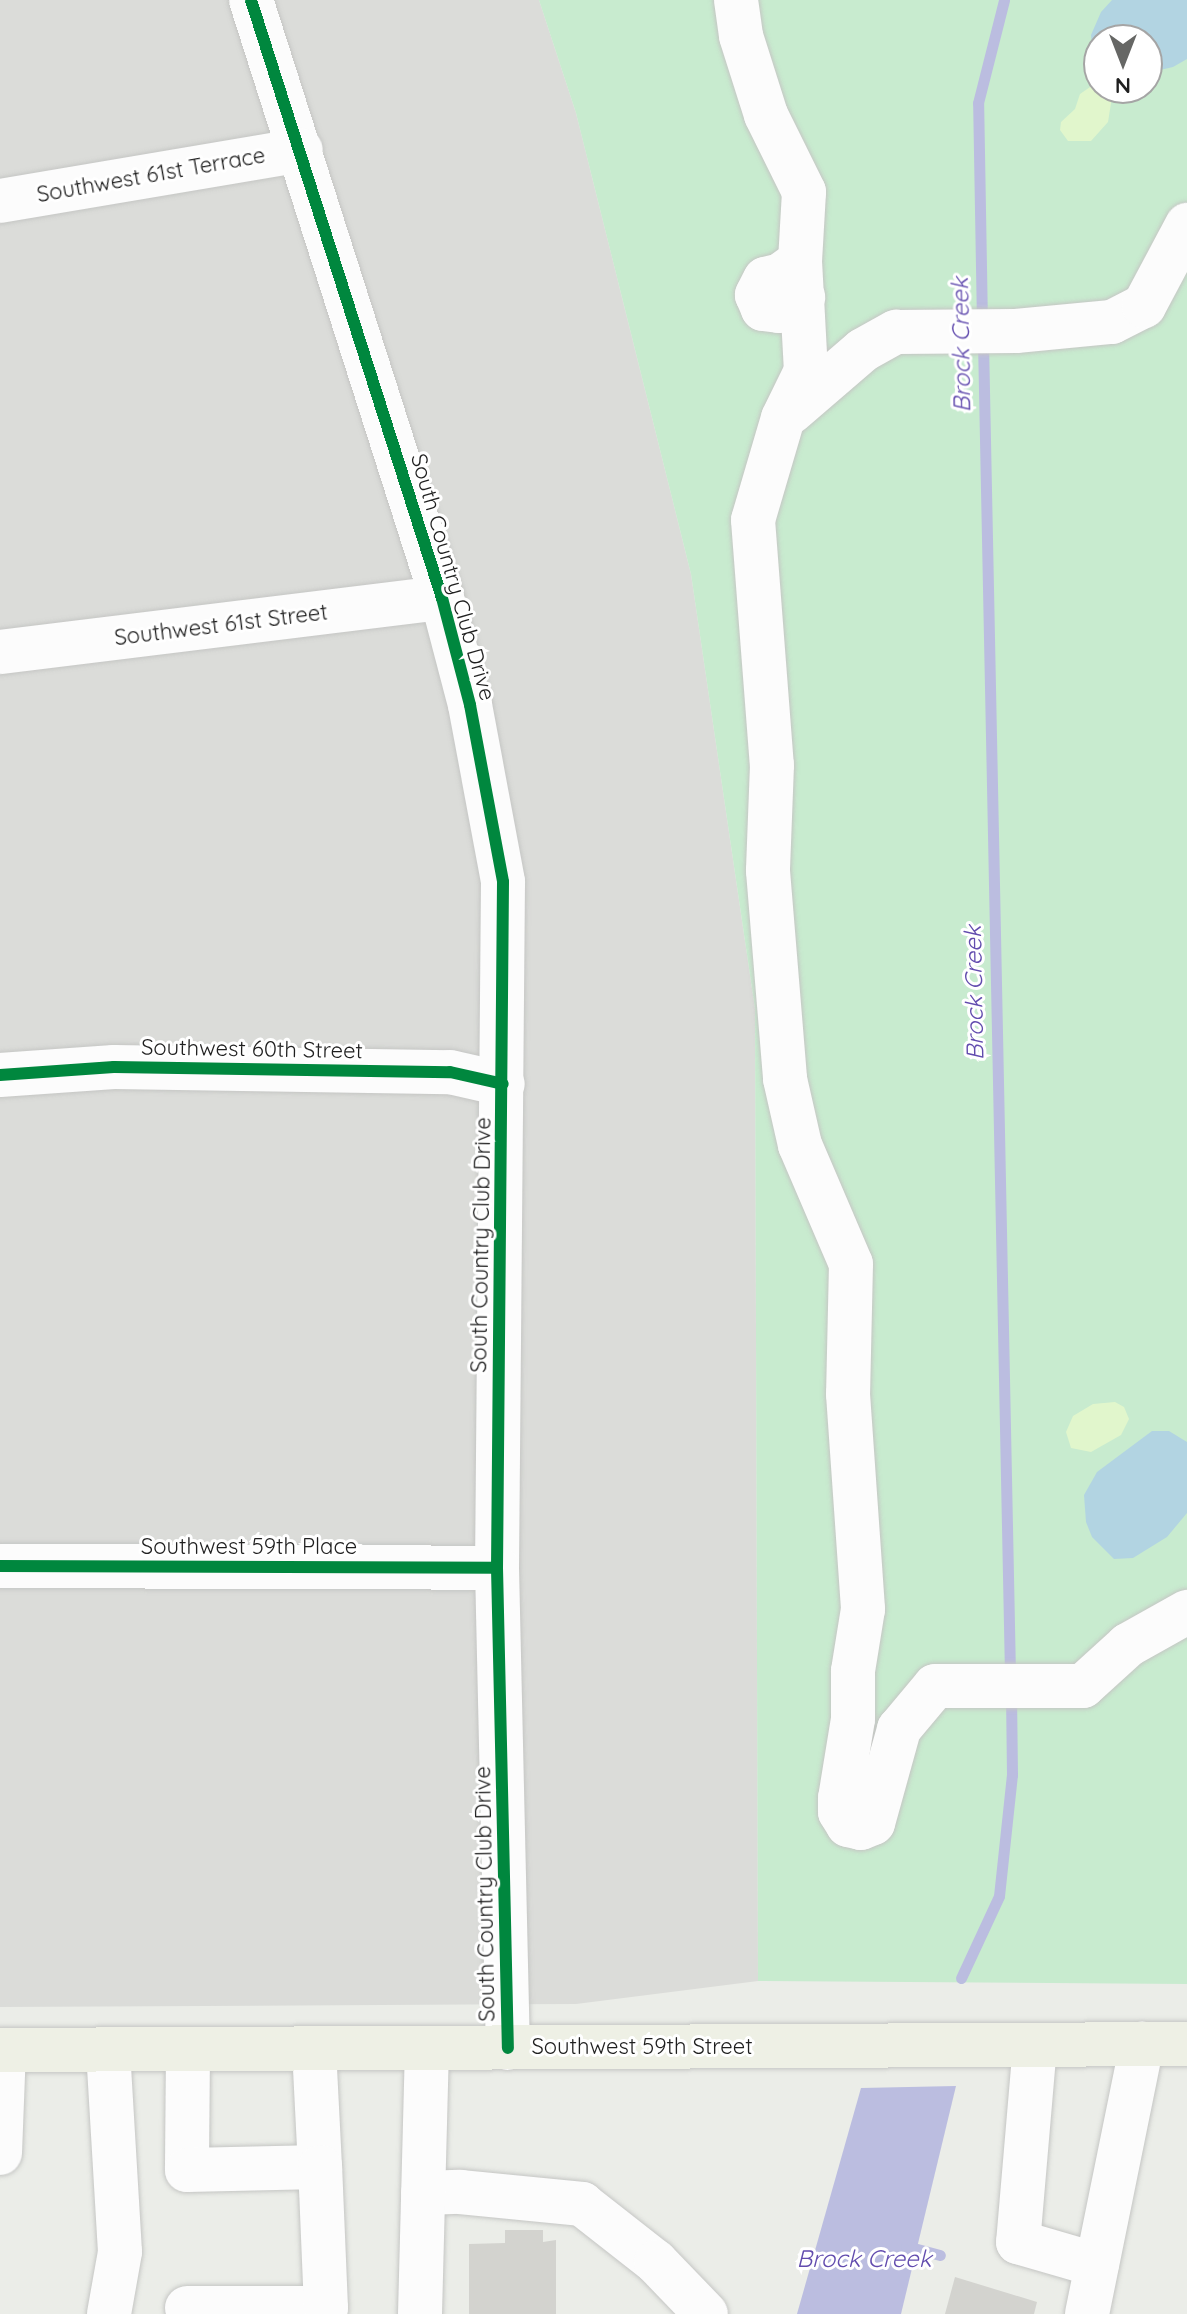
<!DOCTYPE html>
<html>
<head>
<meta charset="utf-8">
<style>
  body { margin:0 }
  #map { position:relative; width:1187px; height:2314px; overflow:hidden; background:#ebede8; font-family:Quicksand,sans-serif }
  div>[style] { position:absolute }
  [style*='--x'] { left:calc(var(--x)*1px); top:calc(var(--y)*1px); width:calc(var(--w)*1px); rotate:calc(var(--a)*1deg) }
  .residential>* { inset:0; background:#dbdcd9 }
  .grass>* { inset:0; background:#c8ebcf }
  .sand>* { inset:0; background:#e1f6cc }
  .pitch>* { inset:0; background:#b2d4e2 }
  .water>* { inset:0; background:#bbbde0 }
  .stream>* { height:11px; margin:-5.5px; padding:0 5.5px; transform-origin:5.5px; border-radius:5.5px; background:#bbbde0 }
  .building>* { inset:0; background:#d3d3cf }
  .roads { filter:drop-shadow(0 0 2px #c5c6c4) drop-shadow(0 0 2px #c5c6c4) }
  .minor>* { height:44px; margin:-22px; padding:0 22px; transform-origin:22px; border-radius:22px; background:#fcfcfc }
  .major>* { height:44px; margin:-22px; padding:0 22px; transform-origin:22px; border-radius:22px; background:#eef0e5 }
  .cycleway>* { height:12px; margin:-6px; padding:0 6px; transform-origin:6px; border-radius:6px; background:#00873e }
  span { translate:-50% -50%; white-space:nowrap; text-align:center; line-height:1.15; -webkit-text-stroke:6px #fff; paint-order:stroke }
  .street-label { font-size:22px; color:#1f1f1f }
  .water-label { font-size:24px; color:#624cae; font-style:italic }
  .north { position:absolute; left:1083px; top:24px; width:80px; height:80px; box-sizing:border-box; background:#fff; border:2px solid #a5a5a5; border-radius:50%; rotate:180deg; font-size:22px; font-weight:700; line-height:32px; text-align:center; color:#1f1f1f }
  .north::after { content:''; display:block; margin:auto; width:28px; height:36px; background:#666765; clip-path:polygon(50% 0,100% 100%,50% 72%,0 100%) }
</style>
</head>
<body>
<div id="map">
  <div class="residential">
    <i style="clip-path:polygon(0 0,539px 0,576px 113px,691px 574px,755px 1009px,758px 1981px,576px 2004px,0 2007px)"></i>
  </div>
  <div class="grass">
    <i style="clip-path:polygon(evenodd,539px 0,1187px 0,1187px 1984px,758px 1981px,755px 1009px,691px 574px,576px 113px,539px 0,1099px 40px,1147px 40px,1147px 88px,1099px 88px,1099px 40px)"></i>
  </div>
  <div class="sand">
    <i style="clip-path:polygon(1093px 85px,1107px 89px,1112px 97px,1108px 122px,1091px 141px,1068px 141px,1060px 130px,1061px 122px,1075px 109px,1080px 94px)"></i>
    <i style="clip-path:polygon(1115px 1402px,1124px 1407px,1129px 1419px,1121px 1435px,1091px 1452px,1071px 1448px,1066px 1432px,1073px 1416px,1093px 1404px)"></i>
  </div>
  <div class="pitch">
    <i style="clip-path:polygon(1112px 0,1187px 0,1187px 59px,1173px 67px,1147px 73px,1147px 40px,1099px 40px,1099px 58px,1092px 46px,1091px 35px,1101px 12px)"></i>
    <i style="clip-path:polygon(1152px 1431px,1169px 1431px,1187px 1442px,1187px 1513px,1167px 1537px,1133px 1558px,1114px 1559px,1092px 1537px,1086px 1522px,1084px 1495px,1097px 1472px)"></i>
  </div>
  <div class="water">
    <i style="clip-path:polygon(956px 2086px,901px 2314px,797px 2314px,861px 2088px)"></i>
  </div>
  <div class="stream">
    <i style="--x:982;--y:324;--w:221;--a:-91"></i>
    <i style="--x:978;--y:103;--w:106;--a:-75.8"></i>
    <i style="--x:983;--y:341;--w:1335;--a:88.84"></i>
    <i style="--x:961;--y:1978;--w:90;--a:-65.1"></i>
    <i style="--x:999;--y:1896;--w:122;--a:-83.9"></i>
    <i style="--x:1012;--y:1775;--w:82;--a:-90.7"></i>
    <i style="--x:906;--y:2246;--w:35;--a:15"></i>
  </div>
  <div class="building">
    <i style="clip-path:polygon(505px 2230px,543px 2230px,543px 2242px,556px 2240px,556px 2314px,469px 2314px,469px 2244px,505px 2243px)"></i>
    <i style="clip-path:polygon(955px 2277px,1037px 2302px,1034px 2314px,945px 2314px)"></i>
  </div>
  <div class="roads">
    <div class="minor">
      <i style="--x:251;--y:0;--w:628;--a:72.29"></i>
      <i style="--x:442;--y:598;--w:111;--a:75.3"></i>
      <i style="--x:470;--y:705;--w:180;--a:79.4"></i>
      <i style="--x:503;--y:882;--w:686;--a:90.5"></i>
      <i style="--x:497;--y:1568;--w:480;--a:88.7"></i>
      <i style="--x:736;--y:0;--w:36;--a:82"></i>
      <i style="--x:741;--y:36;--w:83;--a:72.4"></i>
      <i style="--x:766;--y:115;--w:86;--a:63.7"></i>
      <i style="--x:804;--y:192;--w:69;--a:93.3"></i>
      <i style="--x:800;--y:261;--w:110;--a:86.9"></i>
      <i style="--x:806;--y:371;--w:52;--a:116.1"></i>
      <i style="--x:783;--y:418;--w:106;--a:106.4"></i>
      <i style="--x:753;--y:520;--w:246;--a:85.6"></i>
      <i style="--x:772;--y:765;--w:106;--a:92.2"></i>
      <i style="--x:768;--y:871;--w:209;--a:85.3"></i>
      <i style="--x:785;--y:1079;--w:68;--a:77.2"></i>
      <i style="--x:800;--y:1145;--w:129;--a:66.8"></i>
      <i style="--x:851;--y:1264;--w:130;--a:91.3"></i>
      <i style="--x:848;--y:1394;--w:216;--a:86"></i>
      <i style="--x:863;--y:1609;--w:63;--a:99.2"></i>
      <i style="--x:853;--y:1671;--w:48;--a:90"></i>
      <i style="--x:853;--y:1719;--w:80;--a:99.3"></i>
      <i style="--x:840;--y:1798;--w:14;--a:90"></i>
      <i style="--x:840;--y:1812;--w:15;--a:58"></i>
      <i style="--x:848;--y:1825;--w:13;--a:13"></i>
      <i style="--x:861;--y:1828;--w:13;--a:-23"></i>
      <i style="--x:873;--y:1823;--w:98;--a:-74.5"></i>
      <i style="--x:899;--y:1729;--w:56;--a:-50.1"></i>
      <i style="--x:935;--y:1686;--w:148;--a:0"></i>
      <i style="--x:1083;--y:1686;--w:61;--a:-42.3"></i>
      <i style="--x:1128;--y:1645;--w:68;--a:-29.2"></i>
      <i style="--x:0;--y:201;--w:305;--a:-9.6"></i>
      <i style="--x:800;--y:261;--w:24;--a:144"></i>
      <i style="--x:781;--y:275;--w:16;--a:166"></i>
      <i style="--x:765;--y:279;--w:18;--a:117"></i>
      <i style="--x:757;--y:295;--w:15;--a:67"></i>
      <i style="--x:763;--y:309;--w:16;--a:7"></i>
      <i style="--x:779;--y:311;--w:28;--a:-30"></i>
      <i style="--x:791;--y:412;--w:95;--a:-40.7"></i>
      <i style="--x:863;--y:350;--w:38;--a:-29"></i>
      <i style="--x:896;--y:332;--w:120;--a:-0.5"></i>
      <i style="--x:1016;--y:331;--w:96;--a:-5.4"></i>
      <i style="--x:1112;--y:322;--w:36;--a:-27"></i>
      <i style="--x:1144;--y:306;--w:92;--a:-62"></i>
      <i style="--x:0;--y:652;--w:445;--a:-7"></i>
      <i style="--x:0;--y:1075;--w:114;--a:-4"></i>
      <i style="--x:114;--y:1067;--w:336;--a:0.9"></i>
      <i style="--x:450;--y:1072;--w:54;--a:12.8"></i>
      <i style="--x:0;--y:1566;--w:497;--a:0.2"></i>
      <i style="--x:1035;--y:2045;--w:198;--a:94.9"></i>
      <i style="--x:1018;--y:2242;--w:82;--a:16.2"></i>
      <i style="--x:108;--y:2050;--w:202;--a:86.6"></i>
      <i style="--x:120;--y:2252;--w:63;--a:100.1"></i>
      <i style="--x:188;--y:2050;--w:120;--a:90.5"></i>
      <i style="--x:187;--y:2170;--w:133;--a:-1.3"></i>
      <i style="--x:320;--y:2167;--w:118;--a:-92.9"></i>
      <i style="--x:0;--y:2153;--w:103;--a:-87.8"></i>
      <i style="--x:423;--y:2193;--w:37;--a:-2"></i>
      <i style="--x:460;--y:2192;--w:123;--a:5.6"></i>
      <i style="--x:582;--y:2204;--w:94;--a:38.1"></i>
      <i style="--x:656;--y:2262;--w:72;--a:46.1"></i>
      <i style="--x:187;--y:2308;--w:139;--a:0"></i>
      <i style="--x:326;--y:2308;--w:141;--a:-92.4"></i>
      <i style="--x:420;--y:2314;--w:266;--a:-88.5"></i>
      <i style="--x:1087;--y:2314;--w:276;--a:-78.5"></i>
    </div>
    <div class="major">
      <i style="--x:0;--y:2050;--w:1187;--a:-0.29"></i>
    </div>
  </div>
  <div class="cycleway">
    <i style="--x:251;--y:0;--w:628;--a:72.29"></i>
    <i style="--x:442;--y:598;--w:111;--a:75.3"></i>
    <i style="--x:470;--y:705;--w:180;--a:79.4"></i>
    <i style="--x:503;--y:882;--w:686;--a:90.5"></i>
    <i style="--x:497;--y:1568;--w:480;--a:88.7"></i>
    <i style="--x:0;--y:1075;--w:114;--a:-4"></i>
    <i style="--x:114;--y:1067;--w:336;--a:0.9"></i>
    <i style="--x:450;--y:1072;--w:54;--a:12.8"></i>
    <i style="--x:0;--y:1566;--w:497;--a:0.2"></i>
  </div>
  <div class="street-label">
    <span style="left:151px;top:175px;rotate:-10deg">Southwest 61st Terrace</span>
    <span style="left:453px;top:577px;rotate:74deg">South Country Club Drive</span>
    <span style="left:221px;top:625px;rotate:-7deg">Southwest 61st Street</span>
    <span style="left:252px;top:1049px;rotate:1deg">Southwest 60th Street</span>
    <span style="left:481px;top:1245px;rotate:-89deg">South Country Club Drive</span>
    <span style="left:249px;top:1547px">Southwest 59th Place</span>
    <span style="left:485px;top:1894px;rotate:-91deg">South Country Club Drive</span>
    <span style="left:642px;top:2047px">Southwest 59th Street</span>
  </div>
  <div class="water-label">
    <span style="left:961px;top:345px;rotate:-91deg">Brock Creek</span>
    <span style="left:974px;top:993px;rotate:-91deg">Brock Creek</span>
    <span style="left:864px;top:2259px">Brock Creek</span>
  </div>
  <div class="north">N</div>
</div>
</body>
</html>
